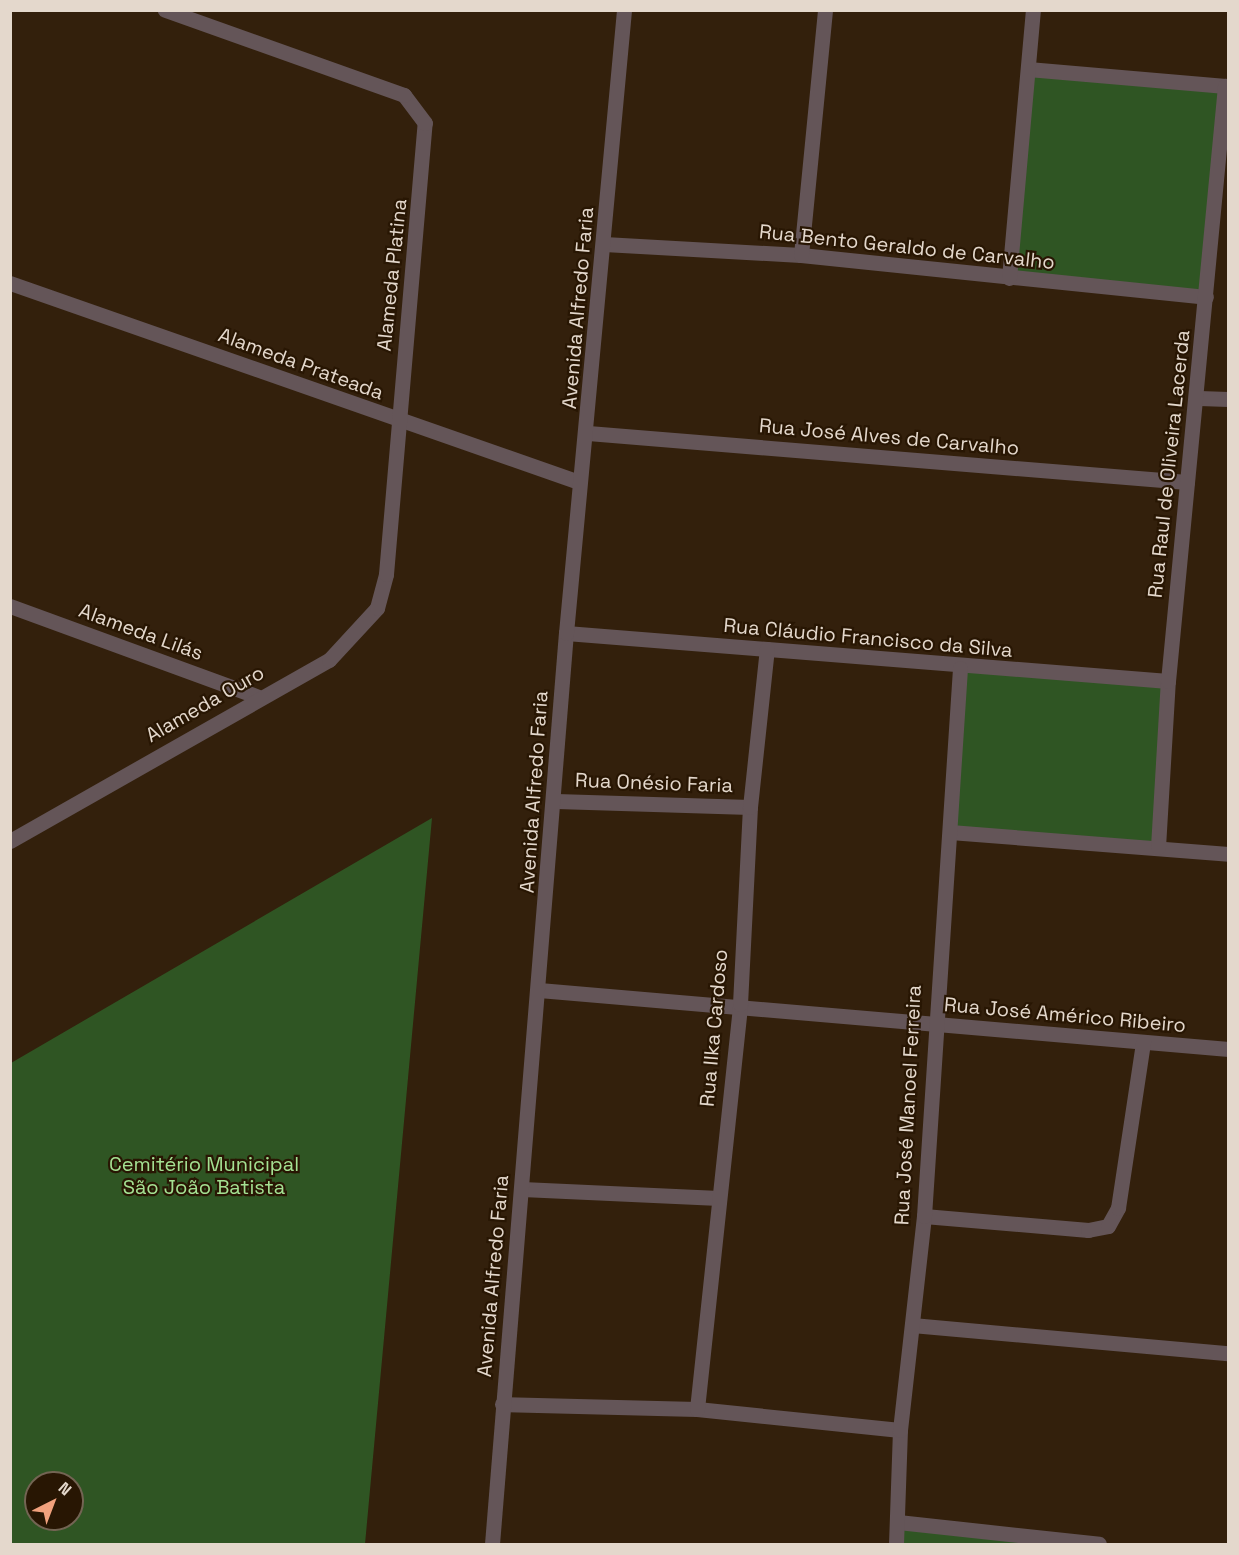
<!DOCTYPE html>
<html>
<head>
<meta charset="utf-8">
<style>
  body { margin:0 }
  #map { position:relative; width:1239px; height:1555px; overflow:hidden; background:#33200c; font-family:"Space Grotesk",sans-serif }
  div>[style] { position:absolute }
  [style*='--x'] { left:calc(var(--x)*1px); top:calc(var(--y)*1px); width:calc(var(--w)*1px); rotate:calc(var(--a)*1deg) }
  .green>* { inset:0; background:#2f5523 }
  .minor>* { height:15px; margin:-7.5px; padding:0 7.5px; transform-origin:7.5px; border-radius:7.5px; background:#645558 }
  span { translate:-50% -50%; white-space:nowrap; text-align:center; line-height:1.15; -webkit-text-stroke:4.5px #281603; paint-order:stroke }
  .street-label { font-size:20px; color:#e4d8cc }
  .park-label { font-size:20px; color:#a4e192 }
  .frame { position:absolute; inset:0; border:12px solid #e4d8cc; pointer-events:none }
  .north { position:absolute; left:24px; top:1471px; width:60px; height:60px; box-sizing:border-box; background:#281603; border:2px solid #736453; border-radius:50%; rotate:42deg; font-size:16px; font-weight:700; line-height:24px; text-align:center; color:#e4d8cc }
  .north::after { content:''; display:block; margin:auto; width:21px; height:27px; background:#f1a17d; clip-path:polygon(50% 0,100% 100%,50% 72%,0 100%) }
</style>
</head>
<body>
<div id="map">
  <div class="green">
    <i style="clip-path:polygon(1028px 69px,1225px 86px,1206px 297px,1009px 278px)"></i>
    <i style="clip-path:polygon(960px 668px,1168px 681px,1158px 847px,950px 832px)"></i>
    <i style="clip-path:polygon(evenodd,432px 818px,365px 1544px,11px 1544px,11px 1063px,432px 818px,36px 1483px,72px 1483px,72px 1519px,36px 1519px,36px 1483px)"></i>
    <i style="clip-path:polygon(898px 1522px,1099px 1544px,897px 1544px)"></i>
  </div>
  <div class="minor">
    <i style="--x:1028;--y:69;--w:201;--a:4.9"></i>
    <i style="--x:604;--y:244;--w:197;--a:3.2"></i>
    <i style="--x:801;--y:255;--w:407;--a:5.9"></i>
    <i style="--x:801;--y:255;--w:246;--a:-84.4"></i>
    <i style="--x:1009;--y:278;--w:269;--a:-84.9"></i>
    <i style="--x:10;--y:283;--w:603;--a:19.28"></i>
    <i style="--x:1199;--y:398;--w:29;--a:2"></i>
    <i style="--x:588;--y:433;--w:601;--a:4.68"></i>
    <i style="--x:10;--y:606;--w:264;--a:20.1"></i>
    <i style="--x:566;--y:633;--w:604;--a:4.56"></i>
    <i style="--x:556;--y:801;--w:194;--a:1.8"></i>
    <i style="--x:950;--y:832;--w:279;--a:4.5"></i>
    <i style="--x:10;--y:841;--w:367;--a:-29.6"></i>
    <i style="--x:329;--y:660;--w:71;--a:-47.3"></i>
    <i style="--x:377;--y:608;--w:35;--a:-75"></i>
    <i style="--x:386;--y:574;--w:453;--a:-85.1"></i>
    <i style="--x:425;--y:123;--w:35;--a:-127"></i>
    <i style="--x:404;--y:95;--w:254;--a:-160.4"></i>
    <i style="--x:1158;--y:847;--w:166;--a:-86.6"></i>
    <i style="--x:1168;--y:681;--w:598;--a:-84.53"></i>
    <i style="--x:539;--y:990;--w:692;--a:4.89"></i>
    <i style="--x:522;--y:1189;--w:197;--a:2.6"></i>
    <i style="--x:924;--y:1216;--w:165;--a:4.9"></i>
    <i style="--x:1088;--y:1230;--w:20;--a:-11"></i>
    <i style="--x:1108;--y:1226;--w:21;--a:-61"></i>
    <i style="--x:1118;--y:1208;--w:168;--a:-81.4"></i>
    <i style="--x:912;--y:1325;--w:317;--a:5.1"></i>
    <i style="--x:502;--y:1404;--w:195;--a:1.5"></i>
    <i style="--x:697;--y:1409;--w:204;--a:5.9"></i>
    <i style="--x:697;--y:1409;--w:407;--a:-83.9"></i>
    <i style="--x:740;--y:1004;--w:197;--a:-87.1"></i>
    <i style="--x:750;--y:807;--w:159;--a:-83.9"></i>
    <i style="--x:898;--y:1522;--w:202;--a:6.2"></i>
    <i style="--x:492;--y:1544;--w:914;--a:-85.36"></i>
    <i style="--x:566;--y:633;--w:626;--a:-84.68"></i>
    <i style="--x:896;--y:1544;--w:114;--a:-88"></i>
    <i style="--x:900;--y:1430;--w:215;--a:-83.6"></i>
    <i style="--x:924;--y:1216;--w:549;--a:-86.24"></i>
  </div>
  <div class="street-label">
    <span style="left:907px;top:247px;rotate:6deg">Rua Bento Geraldo de Carvalho</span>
    <span style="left:392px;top:275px;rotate:-84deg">Alameda Platina</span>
    <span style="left:578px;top:308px;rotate:-85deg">Avenida Alfredo Faria</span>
    <span style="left:301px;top:364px;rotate:20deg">Alameda Prateada</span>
    <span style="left:889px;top:437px;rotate:5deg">Rua José Alves de Carvalho</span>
    <span style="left:1169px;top:464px;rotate:-84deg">Rua Raul de Oliveira Lacerda</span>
    <span style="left:141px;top:632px;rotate:20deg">Alameda Lilás</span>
    <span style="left:868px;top:638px;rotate:5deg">Rua Cláudio Francisco da Silva</span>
    <span style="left:205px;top:704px;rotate:-30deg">Alameda Ouro</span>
    <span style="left:654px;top:783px;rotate:2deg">Rua Onésio Faria</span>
    <span style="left:534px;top:792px;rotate:-86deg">Avenida Alfredo Faria</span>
    <span style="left:1065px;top:1015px;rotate:5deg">Rua José Américo Ribeiro</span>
    <span style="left:714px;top:1028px;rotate:-85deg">Rua Ilka Cardoso</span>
    <span style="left:908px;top:1105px;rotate:-87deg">Rua José Manoel Ferreira</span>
    <span style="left:493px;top:1276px;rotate:-85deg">Avenida Alfredo Faria</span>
  </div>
  <div class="park-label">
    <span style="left:204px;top:1176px">Cemitério Municipal<br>São João Batista</span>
  </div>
  <div class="frame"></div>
  <div class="north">N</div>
</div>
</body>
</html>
